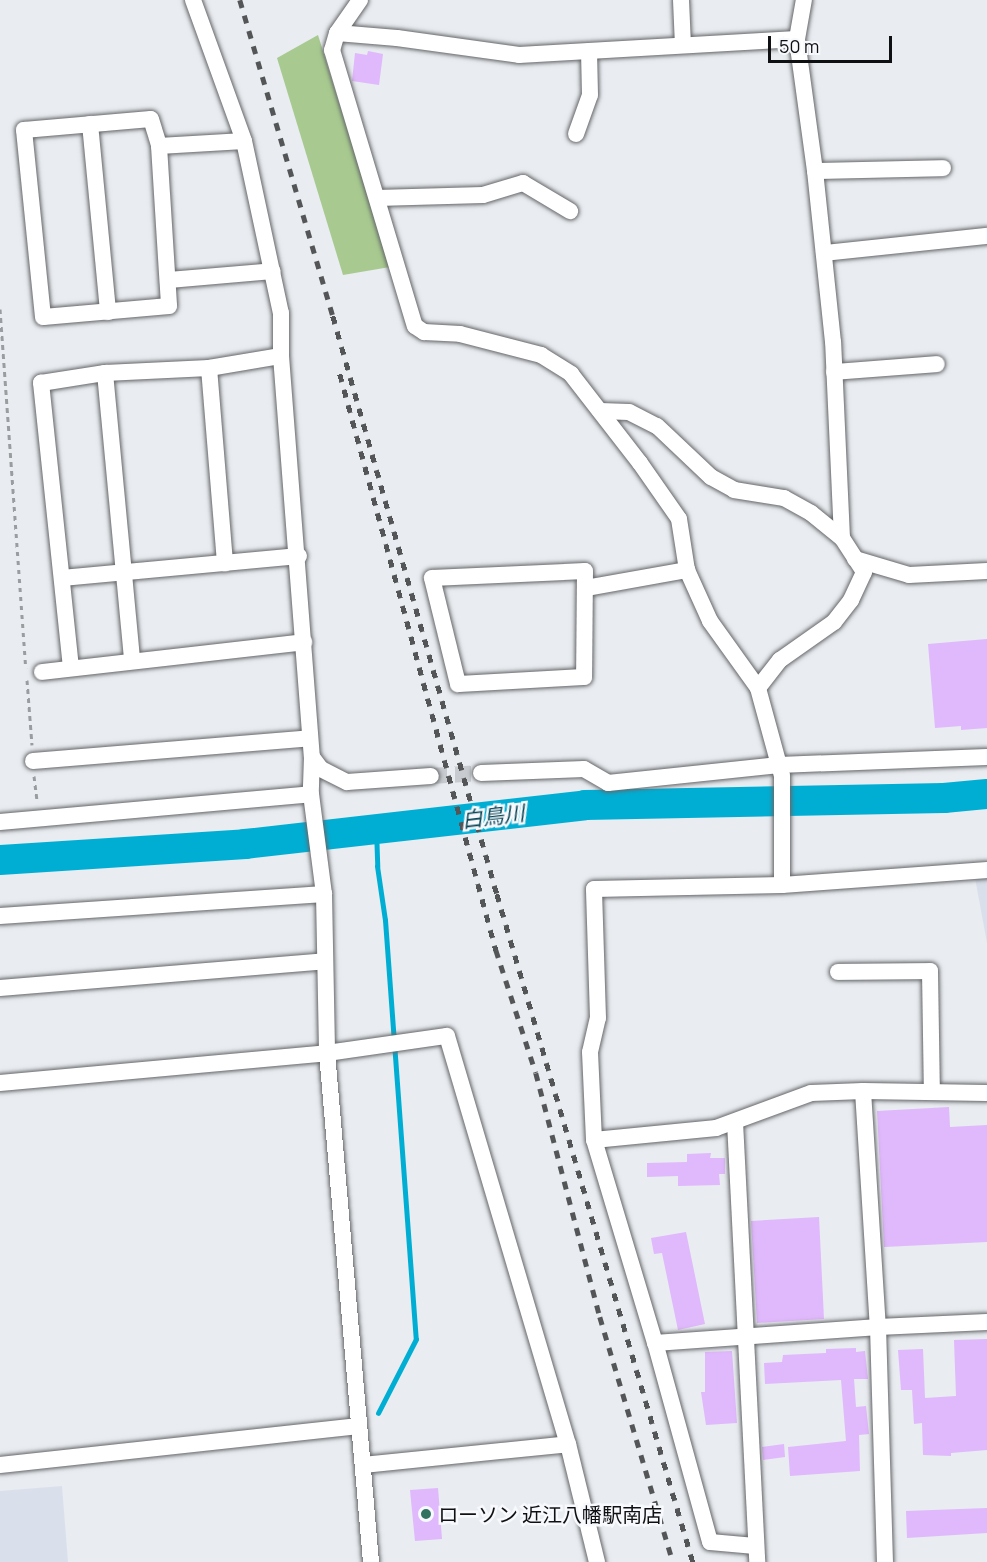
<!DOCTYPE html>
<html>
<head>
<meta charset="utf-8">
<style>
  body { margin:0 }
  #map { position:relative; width:987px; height:1562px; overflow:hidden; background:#e9ecf0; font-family:Manrope,"Noto Sans JP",sans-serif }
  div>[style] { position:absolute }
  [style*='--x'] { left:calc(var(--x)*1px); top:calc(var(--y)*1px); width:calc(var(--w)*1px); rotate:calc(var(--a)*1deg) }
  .built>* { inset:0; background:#dae0eb }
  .green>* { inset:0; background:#a8ca90 }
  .stream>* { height:5px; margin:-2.5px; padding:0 2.5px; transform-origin:2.5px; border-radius:2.5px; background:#00aed4 }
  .river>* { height:30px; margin:-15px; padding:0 15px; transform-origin:15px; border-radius:15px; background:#00aed4 }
  .building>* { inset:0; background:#e0b8fc }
  .minor-tunnel>* { height:16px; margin-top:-8px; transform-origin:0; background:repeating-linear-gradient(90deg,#c8cbcf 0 16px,transparent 0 24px) }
  .path>* { height:3px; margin-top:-1.5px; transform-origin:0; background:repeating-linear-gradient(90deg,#9a9da0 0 4.5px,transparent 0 9px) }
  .roads { filter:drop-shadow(0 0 2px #646669) drop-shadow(0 0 2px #646669) }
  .minor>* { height:16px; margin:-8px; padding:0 8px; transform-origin:8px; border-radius:8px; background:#fff }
  .rail>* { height:4.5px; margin-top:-2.25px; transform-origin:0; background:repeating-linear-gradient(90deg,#535557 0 8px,transparent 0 16px) }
  .dots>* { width:16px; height:16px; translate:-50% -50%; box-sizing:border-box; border:3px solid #f7f9fd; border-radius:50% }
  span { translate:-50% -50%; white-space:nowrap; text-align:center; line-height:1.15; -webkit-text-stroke:5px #f7f9fd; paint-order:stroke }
  .poi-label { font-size:20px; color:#0f1011 }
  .left { translate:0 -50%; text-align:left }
  .water-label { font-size:21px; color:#084656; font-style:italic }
  .scale { position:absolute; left:768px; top:36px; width:124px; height:27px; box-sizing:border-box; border:3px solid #0f1011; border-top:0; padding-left:8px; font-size:18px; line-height:21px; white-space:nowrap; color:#0f1011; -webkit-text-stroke:4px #f7f9fd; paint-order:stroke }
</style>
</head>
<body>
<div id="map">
  <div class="built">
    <i style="clip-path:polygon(975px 878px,987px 878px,987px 943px)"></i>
    <i style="clip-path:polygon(62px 1486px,68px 1562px,0 1562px,0 1491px)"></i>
  </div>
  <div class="green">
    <i style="clip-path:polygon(318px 35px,390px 267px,343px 275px,277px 58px)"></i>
  </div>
  <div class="stream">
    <i style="--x:376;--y:829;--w:37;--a:88"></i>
    <i style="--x:377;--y:866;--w:55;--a:81.6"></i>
    <i style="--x:385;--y:920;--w:420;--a:85.8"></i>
    <i style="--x:416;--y:1339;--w:83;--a:117.2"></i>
  </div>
  <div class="river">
    <i style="--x:0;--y:860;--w:246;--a:-3.7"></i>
    <i style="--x:245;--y:844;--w:342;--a:-6.5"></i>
    <i style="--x:585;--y:805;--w:359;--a:-1.1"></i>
    <i style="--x:944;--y:798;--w:43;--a:-5.3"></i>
  </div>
  <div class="building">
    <i style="clip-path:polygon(368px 51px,383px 54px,379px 85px,352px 81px,355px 53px,367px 55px)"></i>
    <i style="clip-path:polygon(987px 639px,987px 728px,961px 730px,961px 726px,935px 728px,928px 644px)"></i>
    <i style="clip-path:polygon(949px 1107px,950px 1127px,987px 1125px,987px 1242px,884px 1247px,877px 1111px)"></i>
    <i style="clip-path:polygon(711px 1153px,710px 1158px,725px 1158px,725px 1174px,719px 1174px,720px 1185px,678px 1186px,678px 1176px,647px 1177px,647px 1163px,687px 1162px,687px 1154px)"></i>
    <i style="clip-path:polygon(819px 1217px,824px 1319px,757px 1323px,751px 1221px)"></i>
    <i style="clip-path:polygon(686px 1232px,705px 1324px,678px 1330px,662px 1253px,654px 1254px,651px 1238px)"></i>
    <i style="clip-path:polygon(987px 1339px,987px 1450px,951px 1453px,951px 1456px,923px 1455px,922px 1423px,914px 1424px,912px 1390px,901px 1390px,898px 1350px,923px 1349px,925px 1398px,956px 1396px,954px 1340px)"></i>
    <i style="clip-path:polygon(856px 1348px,856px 1352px,865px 1351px,868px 1379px,854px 1379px,856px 1407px,866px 1406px,869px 1434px,859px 1435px,860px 1471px,790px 1476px,788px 1447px,846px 1441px,841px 1380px,765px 1384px,764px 1363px,782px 1362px,783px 1355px,826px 1353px,826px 1349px)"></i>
    <i style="clip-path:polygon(732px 1351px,737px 1423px,706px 1425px,701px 1392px,705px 1392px,705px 1352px)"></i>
    <i style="clip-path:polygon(784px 1444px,785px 1457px,763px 1460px,762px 1447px)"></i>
    <i style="clip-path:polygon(438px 1488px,442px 1539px,415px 1541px,410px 1490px)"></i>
    <i style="clip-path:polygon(987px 1508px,987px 1533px,907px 1538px,906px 1511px)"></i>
  </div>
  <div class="minor-tunnel">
    <i style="--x:431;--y:776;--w:50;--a:-3.4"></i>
  </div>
  <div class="path">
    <i style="--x:0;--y:309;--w:360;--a:85.9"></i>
    <i style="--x:27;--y:680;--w:65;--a:85.6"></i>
    <i style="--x:34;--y:776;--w:26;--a:83"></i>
  </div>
  <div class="roads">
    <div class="minor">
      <i style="--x:193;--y:0;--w:150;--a:70.1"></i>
      <i style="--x:244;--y:141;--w:176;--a:77.9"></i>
      <i style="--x:281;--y:313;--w:43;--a:90"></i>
      <i style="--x:281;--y:356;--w:402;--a:85.6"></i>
      <i style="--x:312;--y:757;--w:37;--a:92"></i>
      <i style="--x:311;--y:794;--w:101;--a:82.6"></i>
      <i style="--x:324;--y:894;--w:159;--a:88.9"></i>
      <i style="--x:327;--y:1053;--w:511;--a:85.06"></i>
      <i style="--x:360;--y:0;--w:40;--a:124.9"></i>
      <i style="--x:337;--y:33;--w:18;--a:106"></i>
      <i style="--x:332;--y:50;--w:288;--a:73.3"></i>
      <i style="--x:415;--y:326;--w:11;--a:34"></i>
      <i style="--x:424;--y:332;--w:36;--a:3"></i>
      <i style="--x:460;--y:334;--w:84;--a:14.5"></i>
      <i style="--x:541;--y:355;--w:36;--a:32"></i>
      <i style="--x:571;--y:374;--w:113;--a:52.2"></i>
      <i style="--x:640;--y:463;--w:68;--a:55.1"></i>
      <i style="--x:679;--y:519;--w:52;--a:81.1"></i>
      <i style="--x:687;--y:570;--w:56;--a:65.7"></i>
      <i style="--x:710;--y:621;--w:82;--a:54.4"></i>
      <i style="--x:681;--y:0;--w:45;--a:87.5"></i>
      <i style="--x:337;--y:33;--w:60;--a:4.8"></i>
      <i style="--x:397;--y:38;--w:123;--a:7.9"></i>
      <i style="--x:519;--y:55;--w:278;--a:-3.3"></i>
      <i style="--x:151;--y:119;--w:28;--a:73"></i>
      <i style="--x:159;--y:146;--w:160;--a:86.4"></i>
      <i style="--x:169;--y:306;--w:126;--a:175"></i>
      <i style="--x:43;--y:317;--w:188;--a:-95.8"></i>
      <i style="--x:24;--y:130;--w:127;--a:-5"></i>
      <i style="--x:90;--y:124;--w:189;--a:84.5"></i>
      <i style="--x:576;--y:134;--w:41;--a:-70.3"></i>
      <i style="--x:590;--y:95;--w:44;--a:-91.3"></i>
      <i style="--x:159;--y:146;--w:85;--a:-3.4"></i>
      <i style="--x:815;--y:171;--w:128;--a:-1.3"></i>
      <i style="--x:377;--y:198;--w:106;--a:-1.6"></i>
      <i style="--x:483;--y:195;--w:42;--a:-16.7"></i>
      <i style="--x:523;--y:183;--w:55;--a:30.8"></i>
      <i style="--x:824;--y:253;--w:164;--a:-6"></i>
      <i style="--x:169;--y:280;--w:104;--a:-4.9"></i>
      <i style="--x:209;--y:368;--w:196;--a:85.3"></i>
      <i style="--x:834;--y:372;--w:103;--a:-4.4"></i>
      <i style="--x:105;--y:373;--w:288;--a:84.6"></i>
      <i style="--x:600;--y:411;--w:29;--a:2"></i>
      <i style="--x:629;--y:412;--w:31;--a:27"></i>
      <i style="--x:657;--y:426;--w:74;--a:43.4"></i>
      <i style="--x:711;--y:477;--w:26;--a:29"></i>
      <i style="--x:734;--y:490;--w:51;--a:9.1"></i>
      <i style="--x:784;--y:498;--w:31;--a:29"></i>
      <i style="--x:811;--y:513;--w:40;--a:39"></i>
      <i style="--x:855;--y:559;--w:56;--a:16.5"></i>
      <i style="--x:909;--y:575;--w:78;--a:-2.9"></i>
      <i style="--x:585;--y:571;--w:106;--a:90.5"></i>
      <i style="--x:584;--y:677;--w:126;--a:176.8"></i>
      <i style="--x:458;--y:684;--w:109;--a:-103.8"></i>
      <i style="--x:432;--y:578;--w:153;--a:-2.6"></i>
      <i style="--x:62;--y:578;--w:238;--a:-5.3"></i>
      <i style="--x:586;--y:588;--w:103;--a:-10.1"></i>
      <i style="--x:71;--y:668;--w:287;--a:-96"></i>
      <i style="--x:41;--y:383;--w:65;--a:-8.9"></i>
      <i style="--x:105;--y:373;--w:104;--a:-2.8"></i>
      <i style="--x:209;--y:368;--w:73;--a:-9.5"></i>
      <i style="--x:42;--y:672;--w:264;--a:-6.5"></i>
      <i style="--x:312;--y:757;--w:15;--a:53"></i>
      <i style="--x:321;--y:769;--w:29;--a:27"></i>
      <i style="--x:347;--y:782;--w:84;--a:-4.1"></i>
      <i style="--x:33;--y:761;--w:278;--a:-4.7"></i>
      <i style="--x:481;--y:773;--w:103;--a:-2.2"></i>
      <i style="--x:584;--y:769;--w:28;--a:30"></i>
      <i style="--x:608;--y:783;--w:172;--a:-6"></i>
      <i style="--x:779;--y:765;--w:208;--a:-2.2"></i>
      <i style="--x:0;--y:822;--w:312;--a:-5.1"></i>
      <i style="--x:782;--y:885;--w:109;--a:-90"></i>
      <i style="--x:782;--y:776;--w:91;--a:-105.3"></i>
      <i style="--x:758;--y:688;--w:36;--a:-52"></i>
      <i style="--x:780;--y:660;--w:66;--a:-35.1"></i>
      <i style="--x:834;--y:622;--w:28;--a:-52"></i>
      <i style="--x:851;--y:600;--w:31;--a:-65"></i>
      <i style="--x:864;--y:572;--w:40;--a:-122.9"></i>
      <i style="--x:842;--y:538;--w:196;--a:-92.6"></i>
      <i style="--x:833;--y:342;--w:172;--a:-96"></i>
      <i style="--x:815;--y:171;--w:133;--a:-97.8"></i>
      <i style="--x:797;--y:39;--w:40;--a:-80"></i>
      <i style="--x:0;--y:916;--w:325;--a:-3.9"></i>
      <i style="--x:838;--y:972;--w:92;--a:-0.6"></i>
      <i style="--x:930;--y:971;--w:121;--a:89.1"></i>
      <i style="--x:0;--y:988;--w:326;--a:-4.7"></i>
      <i style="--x:0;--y:1083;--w:328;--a:-5.2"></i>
      <i style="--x:327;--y:1053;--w:121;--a:-8.1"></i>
      <i style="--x:447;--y:1036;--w:426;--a:73.5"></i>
      <i style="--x:568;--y:1444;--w:122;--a:76.2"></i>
      <i style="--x:863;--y:1091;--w:236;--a:86.4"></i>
      <i style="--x:878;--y:1327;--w:235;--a:88.3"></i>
      <i style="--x:735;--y:1122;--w:441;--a:87.1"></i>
      <i style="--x:594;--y:1140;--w:123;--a:-5.6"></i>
      <i style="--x:716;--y:1128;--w:101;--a:-20.2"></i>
      <i style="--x:811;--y:1093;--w:52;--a:-2.2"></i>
      <i style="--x:863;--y:1091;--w:124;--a:0.9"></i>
      <i style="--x:655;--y:1343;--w:224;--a:-4.1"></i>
      <i style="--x:878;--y:1327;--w:109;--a:-2.6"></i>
      <i style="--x:0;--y:1465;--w:361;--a:-6.2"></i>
      <i style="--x:363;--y:1465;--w:206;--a:-5.8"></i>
      <i style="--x:755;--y:1546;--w:45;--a:-174.9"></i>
      <i style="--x:710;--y:1542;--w:206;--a:-105.4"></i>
      <i style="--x:655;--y:1343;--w:212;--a:-106.7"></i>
      <i style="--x:594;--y:1140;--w:88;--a:-92.6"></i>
      <i style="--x:590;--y:1052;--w:35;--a:-77"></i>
      <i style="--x:598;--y:1018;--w:129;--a:-91.8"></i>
      <i style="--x:594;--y:889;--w:188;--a:-1.2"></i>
      <i style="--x:782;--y:885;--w:206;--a:-4.2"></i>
    </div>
  </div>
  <div class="rail">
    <i style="--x:240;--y:0;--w:329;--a:73.6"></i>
    <i style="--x:333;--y:316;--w:601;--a:74.16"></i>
    <i style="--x:497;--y:894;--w:696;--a:73.65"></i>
    <i style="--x:340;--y:374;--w:597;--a:74.85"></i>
    <i style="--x:496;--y:950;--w:129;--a:72"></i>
    <i style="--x:536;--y:1073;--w:252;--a:75.3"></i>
    <i style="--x:600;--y:1317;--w:256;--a:73.4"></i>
  </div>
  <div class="dots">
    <i style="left:426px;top:1514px;background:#327260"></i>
  </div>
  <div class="poi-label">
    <span class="left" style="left:438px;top:1514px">ローソン 近江八幡駅南店</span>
  </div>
  <div class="water-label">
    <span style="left:493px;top:816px;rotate:-7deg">白鳥川</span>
  </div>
  <div class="scale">50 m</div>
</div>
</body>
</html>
